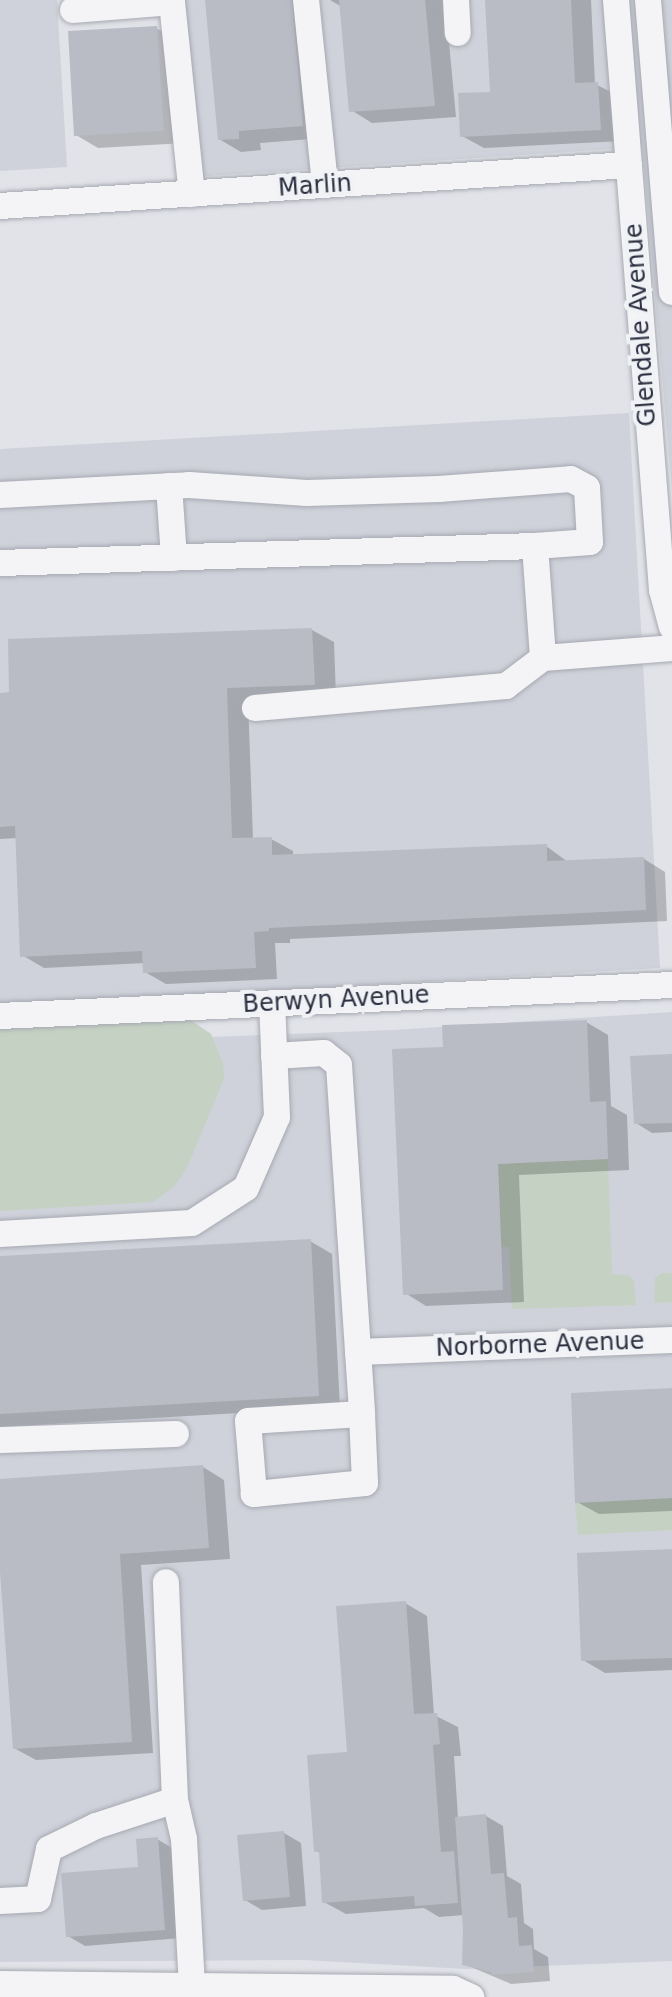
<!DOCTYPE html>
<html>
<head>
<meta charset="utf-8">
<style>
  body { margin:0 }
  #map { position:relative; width:672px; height:1997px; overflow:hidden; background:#e1e3e8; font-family:"DejaVu Sans",sans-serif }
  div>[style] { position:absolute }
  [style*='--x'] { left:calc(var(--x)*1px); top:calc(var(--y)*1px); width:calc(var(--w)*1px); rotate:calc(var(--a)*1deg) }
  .built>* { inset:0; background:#cfd2da }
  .green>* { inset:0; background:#c5d2c3 }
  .shadow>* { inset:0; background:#0003 }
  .building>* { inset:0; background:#b9bcc5 }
  .roads { filter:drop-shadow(0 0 2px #a7a9b2) drop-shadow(0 0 2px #a7a9b2) }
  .minor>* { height:26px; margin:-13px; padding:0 13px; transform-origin:13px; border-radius:13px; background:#f4f4f7 }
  span { translate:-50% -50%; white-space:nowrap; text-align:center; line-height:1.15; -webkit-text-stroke:8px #f1f2f6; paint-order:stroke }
  .street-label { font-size:24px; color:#2b2f3f }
</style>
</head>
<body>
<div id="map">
  <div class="built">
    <i style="clip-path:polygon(0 0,57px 0,67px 167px,0 171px)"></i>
    <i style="clip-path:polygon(182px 0,672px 0,672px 490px,642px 147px,194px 177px)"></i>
    <i style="clip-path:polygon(629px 413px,660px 968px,0 1006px,0 449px)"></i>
    <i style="clip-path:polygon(672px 1012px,672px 1961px,465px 1969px,305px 1960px,0 1962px,0 1045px,393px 1030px)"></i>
  </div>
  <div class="green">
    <i style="clip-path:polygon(188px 1018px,211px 1034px,223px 1063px,224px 1079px,186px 1170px,174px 1187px,153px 1202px,0 1211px,0 1025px)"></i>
    <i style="clip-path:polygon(608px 1159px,612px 1274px,628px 1275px,634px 1280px,636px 1305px,512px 1309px,509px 1247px,501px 1247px,498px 1164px)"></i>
    <i style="clip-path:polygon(662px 1273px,672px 1273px,672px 1302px,654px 1303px,655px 1278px)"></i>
    <i style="clip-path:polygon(672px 1498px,672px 1530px,578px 1535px,575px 1503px)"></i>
  </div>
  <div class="shadow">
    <i style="clip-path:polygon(207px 0,312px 0,324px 138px,260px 143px,261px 150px,241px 152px,219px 139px)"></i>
    <i style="clip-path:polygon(330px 0,445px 0,456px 117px,372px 123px,351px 110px,342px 7px)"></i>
    <i style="clip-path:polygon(487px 0,591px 0,595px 84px,619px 96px,622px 141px,484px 148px,462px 136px,492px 94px)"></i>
    <i style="clip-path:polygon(156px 28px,178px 40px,185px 143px,98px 148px,76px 135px)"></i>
    <i style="clip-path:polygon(312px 630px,334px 642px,336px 697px,248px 699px,253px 839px,271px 839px,293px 851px,293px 857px,546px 846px,568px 862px,644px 859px,665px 872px,667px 921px,290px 939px,290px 943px,275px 943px,277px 979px,166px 984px,145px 972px,145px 963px,44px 968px,22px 955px,18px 838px,0 839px,0 695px)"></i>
    <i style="clip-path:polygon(586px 1022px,608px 1035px,611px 1106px,627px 1115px,629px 1170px,519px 1175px,524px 1302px,426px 1306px,405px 1293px,445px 1049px)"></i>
    <i style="clip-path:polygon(672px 1056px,672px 1132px,652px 1133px,636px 1123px)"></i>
    <i style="clip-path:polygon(310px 1241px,332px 1254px,340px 1407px,0 1427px,0 1258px)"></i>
    <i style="clip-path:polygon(672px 1390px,672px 1511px,599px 1514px,577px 1502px)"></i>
    <i style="clip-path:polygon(203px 1467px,224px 1480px,230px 1559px,141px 1565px,153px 1753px,36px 1760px,14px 1748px,0 1547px,0 1481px)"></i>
    <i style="clip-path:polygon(672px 1551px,672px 1670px,605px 1673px,583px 1660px)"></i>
    <i style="clip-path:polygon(405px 1603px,427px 1616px,434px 1715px,458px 1727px,461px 1756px,454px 1756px,458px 1818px,486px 1816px,503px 1826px,507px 1876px,521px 1884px,524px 1923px,533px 1929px,534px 1949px,548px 1957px,550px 1981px,511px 1984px,464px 1964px,464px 1915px,439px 1917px,424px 1908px,346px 1914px,324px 1902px,321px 1853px,316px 1851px)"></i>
    <i style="clip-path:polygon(284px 1833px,301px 1843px,306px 1906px,262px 1910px,245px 1900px)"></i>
    <i style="clip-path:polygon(157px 1839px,174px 1849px,181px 1938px,85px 1946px,68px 1936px,140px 1869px)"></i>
  </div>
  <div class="building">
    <i style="clip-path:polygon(205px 0,292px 0,303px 126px,239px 131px,239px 139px,218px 140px)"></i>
    <i style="clip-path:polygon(339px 0,425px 0,435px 106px,349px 112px)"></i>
    <i style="clip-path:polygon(485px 0,571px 0,575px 83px,598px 82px,601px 130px,460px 137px,458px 93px,490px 92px)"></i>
    <i style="clip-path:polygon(157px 26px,164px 131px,74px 136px,68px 31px)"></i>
    <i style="clip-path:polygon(312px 628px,315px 685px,227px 688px,232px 838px,272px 837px,272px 855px,547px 844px,547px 861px,644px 857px,646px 910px,269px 928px,269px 931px,254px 932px,256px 968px,143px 973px,142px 951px,20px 957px,15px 826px,0 827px,0 693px,9px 692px,8px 639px)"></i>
    <i style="clip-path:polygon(587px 1020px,590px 1102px,606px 1101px,608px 1159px,498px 1164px,503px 1290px,403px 1295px,392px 1049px,443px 1047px,442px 1025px)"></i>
    <i style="clip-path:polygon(672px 1054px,672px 1123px,634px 1124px,630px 1056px)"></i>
    <i style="clip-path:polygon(311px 1239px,319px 1396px,0 1414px,0 1256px)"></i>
    <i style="clip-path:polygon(672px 1388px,672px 1498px,575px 1503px,571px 1393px)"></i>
    <i style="clip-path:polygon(203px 1465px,209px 1548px,120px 1554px,132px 1742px,13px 1749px,0 1572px,0 1479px)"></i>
    <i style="clip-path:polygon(672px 1549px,672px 1658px,581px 1661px,577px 1553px)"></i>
    <i style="clip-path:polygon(406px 1601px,414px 1714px,437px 1713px,440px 1744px,433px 1745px,441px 1852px,454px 1851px,458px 1903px,415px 1906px,414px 1896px,322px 1903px,319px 1851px,314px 1852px,307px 1755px,347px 1752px,336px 1606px)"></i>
    <i style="clip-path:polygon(486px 1814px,491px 1874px,504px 1873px,508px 1918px,517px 1917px,519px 1946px,532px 1945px,534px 1972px,492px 1975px,492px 1972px,462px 1965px,463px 1929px,455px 1817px)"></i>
    <i style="clip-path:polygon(284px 1831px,290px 1897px,243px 1901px,237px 1835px)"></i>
    <i style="clip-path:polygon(158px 1837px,165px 1930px,66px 1937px,61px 1873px,138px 1867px,136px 1839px)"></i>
  </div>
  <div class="roads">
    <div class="minor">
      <i style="--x:306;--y:0;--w:186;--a:84.1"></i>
      <i style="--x:456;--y:0;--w:33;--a:87"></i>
      <i style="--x:616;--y:0;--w:592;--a:85.54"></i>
      <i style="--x:662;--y:590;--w:38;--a:75"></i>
      <i style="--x:648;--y:0;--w:293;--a:85.3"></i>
      <i style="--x:73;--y:10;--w:99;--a:-4.6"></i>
      <i style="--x:172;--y:2;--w:193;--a:84.1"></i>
      <i style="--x:0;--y:206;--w:630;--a:-3.73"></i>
      <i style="--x:169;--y:486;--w:72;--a:86"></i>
      <i style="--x:0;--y:495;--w:189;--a:-3"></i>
      <i style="--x:189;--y:485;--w:118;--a:3.9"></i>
      <i style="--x:307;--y:493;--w:132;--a:-1.7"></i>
      <i style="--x:439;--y:489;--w:132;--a:-4.3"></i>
      <i style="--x:571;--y:479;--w:18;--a:29"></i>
      <i style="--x:587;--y:488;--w:54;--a:86.8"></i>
      <i style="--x:590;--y:542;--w:55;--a:175.8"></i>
      <i style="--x:0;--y:563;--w:535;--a:-1.82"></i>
      <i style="--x:535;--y:546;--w:112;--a:85.9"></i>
      <i style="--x:543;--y:658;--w:129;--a:-4.4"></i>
      <i style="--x:255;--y:708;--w:252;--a:-5"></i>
      <i style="--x:506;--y:686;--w:46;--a:-37.1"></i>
      <i style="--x:0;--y:1016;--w:673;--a:-2.64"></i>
      <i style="--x:274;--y:1056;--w:50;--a:-3.4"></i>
      <i style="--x:324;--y:1053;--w:19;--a:39"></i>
      <i style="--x:339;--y:1065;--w:350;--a:86.2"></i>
      <i style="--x:362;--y:1414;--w:69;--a:87.5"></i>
      <i style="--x:365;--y:1483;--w:112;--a:174.3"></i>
      <i style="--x:254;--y:1494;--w:73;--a:-94.7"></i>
      <i style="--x:248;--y:1421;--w:114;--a:-3.5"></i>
      <i style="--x:0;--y:1234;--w:192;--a:-3.3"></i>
      <i style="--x:192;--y:1223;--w:64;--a:-32.9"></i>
      <i style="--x:246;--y:1188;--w:77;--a:-66.4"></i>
      <i style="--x:277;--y:1117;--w:114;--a:-92.5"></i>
      <i style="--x:358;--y:1352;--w:314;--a:-2.2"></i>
      <i style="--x:0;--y:1440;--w:176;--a:-2"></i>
      <i style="--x:175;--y:1800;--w:40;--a:77"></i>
      <i style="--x:184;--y:1839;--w:147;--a:86.9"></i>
      <i style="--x:0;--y:1901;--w:38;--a:-3"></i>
      <i style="--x:38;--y:1899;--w:51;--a:-77.6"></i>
      <i style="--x:49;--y:1849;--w:52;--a:-26.1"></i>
      <i style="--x:96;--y:1826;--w:83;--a:-18.2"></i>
      <i style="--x:175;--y:1800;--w:218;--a:-92.4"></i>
      <i style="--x:0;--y:1984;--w:453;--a:0.6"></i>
      <i style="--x:453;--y:1989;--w:20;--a:24"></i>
    </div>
  </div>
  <div class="street-label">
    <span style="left:315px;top:186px;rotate:-4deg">Marlin</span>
    <span style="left:641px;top:325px;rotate:-94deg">Glendale Avenue</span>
    <span style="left:336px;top:1000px;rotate:-3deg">Berwyn Avenue</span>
    <span style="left:540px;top:1345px;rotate:-2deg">Norborne Avenue</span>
  </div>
</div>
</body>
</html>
